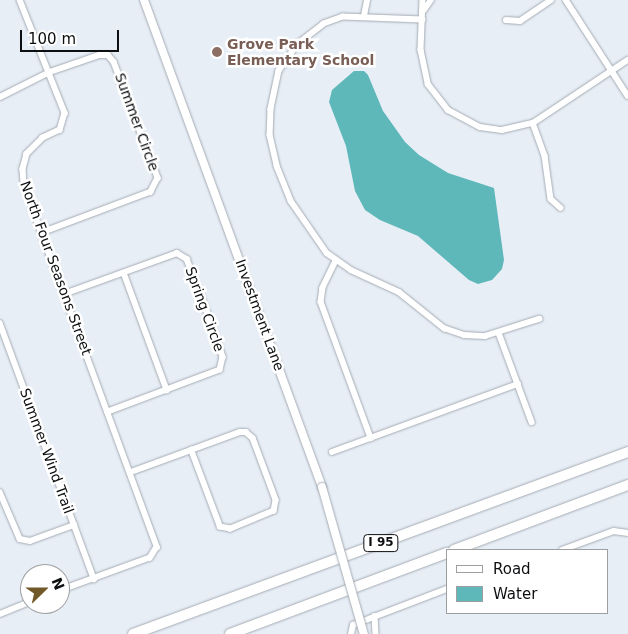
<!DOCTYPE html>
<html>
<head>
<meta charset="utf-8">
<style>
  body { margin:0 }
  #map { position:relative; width:628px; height:634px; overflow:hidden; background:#e7eef6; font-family:"DejaVu Sans",sans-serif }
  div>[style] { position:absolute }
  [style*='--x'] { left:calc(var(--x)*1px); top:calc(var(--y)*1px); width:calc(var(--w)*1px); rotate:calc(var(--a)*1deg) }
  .water>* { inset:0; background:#5eb7b9 }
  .roads { filter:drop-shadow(0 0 1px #a5abb3) drop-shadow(0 0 1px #a5abb3) }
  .street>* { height:5.5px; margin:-2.75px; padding:0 2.75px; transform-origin:2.75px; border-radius:2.75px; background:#fff }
  .secondary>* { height:8px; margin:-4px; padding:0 4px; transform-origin:4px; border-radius:4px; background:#fff }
  .highway>* { height:10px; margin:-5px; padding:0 5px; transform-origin:5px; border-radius:5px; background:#fff }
  .bridges { filter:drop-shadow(0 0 1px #a5abb3) drop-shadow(0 0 1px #a5abb3) }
  .secondary-bridge>* { height:8px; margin:-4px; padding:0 4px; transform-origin:4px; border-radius:4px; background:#fff }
  .dots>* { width:14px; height:14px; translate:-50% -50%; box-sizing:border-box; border:2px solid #fff; border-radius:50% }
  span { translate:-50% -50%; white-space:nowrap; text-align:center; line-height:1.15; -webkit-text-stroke:5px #fff; paint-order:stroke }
  .shield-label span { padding:1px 4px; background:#fff; border:1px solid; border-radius:4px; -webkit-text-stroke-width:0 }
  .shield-label { font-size:12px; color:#0d0f11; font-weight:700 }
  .education-label { font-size:14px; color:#785e54; font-weight:700 }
  .left { translate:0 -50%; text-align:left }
  .street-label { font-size:14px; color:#0d0f11 }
  .legend { position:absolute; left:446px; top:549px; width:162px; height:65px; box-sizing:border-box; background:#fff; border:1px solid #9e9fa0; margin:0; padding:6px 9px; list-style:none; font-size:15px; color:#0d0f11 }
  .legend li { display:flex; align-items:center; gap:10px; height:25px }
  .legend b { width:25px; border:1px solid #9e9fa0 }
  .north { position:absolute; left:20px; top:564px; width:50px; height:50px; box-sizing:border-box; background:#fff; border:1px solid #9e9fa0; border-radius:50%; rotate:68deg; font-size:14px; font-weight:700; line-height:20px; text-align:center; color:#0d0f11 }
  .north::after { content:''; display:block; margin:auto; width:18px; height:22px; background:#715829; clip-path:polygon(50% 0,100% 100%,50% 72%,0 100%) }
  .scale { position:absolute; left:20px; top:30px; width:99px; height:22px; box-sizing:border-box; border:2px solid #0d0f11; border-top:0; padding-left:6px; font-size:15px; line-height:18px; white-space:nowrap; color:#0d0f11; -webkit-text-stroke:4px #fff; paint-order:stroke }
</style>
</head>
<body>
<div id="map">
  <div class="water">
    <i style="clip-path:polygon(354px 71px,364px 71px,368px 75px,383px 111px,405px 142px,419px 155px,448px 173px,494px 188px,504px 260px,502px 269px,492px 280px,478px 284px,469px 280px,418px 236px,380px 220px,365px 210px,355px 191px,346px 146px,329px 102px,332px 90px)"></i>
  </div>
  <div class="roads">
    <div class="street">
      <i style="--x:20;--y:0;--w:122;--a:68.3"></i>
      <i style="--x:65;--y:113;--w:18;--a:106"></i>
      <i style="--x:60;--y:130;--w:19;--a:155"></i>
      <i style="--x:43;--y:138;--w:23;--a:135"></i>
      <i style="--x:27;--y:154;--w:16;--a:105"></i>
      <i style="--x:23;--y:169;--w:16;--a:86"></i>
      <i style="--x:24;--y:185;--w:386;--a:69.8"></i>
      <i style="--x:157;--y:547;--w:13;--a:122"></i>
      <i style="--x:150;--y:558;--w:96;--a:159.9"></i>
      <i style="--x:423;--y:0;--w:50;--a:92.3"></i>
      <i style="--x:421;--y:50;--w:35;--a:78"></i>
      <i style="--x:428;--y:84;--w:33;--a:52"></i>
      <i style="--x:448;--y:110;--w:36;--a:28"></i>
      <i style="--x:480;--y:127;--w:22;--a:8"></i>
      <i style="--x:502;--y:130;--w:32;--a:-13"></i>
      <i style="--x:533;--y:123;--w:114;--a:-33.6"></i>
      <i style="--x:566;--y:0;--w:114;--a:57.1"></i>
      <i style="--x:424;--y:10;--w:12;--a:-55"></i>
      <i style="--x:364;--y:16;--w:16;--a:-79"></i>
      <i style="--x:423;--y:20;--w:80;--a:-177.9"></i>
      <i style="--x:343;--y:17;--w:20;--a:160"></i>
      <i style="--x:324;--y:24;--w:33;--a:142"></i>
      <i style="--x:298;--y:44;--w:33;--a:125"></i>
      <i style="--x:279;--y:71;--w:39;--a:102"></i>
      <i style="--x:271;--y:109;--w:26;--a:92"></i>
      <i style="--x:270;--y:135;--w:32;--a:77"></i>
      <i style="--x:277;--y:166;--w:38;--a:68"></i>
      <i style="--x:291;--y:201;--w:63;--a:55.3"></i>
      <i style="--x:327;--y:253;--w:29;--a:35"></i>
      <i style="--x:351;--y:270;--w:53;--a:24.6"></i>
      <i style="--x:399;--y:292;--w:58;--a:38.7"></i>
      <i style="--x:444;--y:328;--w:21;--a:19"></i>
      <i style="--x:464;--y:335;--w:21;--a:3"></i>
      <i style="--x:485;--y:336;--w:57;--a:-17.5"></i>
      <i style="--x:506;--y:20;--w:14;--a:4"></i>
      <i style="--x:520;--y:21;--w:37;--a:-34"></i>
      <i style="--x:0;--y:97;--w:56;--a:-26.6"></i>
      <i style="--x:50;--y:72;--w:52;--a:-19.1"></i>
      <i style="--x:99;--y:55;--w:9;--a:0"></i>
      <i style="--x:108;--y:55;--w:9;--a:49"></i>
      <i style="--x:114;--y:62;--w:124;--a:69.2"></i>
      <i style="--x:158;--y:178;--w:16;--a:117"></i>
      <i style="--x:151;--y:192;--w:116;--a:159.4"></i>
      <i style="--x:533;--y:123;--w:35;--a:70"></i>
      <i style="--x:545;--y:156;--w:43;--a:82.1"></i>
      <i style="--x:551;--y:199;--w:13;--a:42"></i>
      <i style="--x:336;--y:261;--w:30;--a:116"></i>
      <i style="--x:323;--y:288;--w:14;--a:98"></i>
      <i style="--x:321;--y:302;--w:145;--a:69.8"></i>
      <i style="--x:124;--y:273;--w:125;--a:69.8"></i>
      <i style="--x:64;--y:294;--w:120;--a:-19.9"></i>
      <i style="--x:177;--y:253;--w:12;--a:31"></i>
      <i style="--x:187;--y:259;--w:56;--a:69"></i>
      <i style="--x:207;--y:311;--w:49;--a:70.8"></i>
      <i style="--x:223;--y:357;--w:13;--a:103"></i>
      <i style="--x:220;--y:370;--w:120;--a:159.4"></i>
      <i style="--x:0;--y:323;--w:273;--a:69.8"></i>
      <i style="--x:499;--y:333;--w:95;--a:69.7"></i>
      <i style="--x:332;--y:452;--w:198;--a:-20.1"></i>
      <i style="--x:131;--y:472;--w:64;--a:-20.1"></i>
      <i style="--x:191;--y:450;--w:52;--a:-20.2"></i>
      <i style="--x:240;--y:432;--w:6;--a:0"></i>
      <i style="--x:246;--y:432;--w:9;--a:41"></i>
      <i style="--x:253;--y:438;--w:66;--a:69.6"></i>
      <i style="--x:276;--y:500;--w:11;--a:100"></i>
      <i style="--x:274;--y:511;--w:47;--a:157.3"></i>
      <i style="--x:231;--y:529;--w:11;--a:-170"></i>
      <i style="--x:220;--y:527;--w:82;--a:-110.6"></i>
      <i style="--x:0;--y:492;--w:51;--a:66.9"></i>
      <i style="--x:20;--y:539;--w:10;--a:11"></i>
      <i style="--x:30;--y:541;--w:47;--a:-20"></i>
      <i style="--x:562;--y:550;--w:55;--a:-20.1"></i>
      <i style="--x:614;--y:531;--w:14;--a:8"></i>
      <i style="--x:0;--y:614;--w:32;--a:-22"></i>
      <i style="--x:375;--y:616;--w:18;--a:87"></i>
      <i style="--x:351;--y:634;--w:9;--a:-77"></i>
      <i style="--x:353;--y:625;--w:101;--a:-21"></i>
    </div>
    <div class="secondary">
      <i style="--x:144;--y:0;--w:519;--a:69.92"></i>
    </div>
    <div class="highway">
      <i style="--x:454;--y:550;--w:186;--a:-20.5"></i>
      <i style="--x:133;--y:634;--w:527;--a:-20.19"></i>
      <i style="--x:230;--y:634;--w:232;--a:-20.5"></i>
    </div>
  </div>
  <div class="bridges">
    <div class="secondary-bridge">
      <i style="--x:322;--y:487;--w:153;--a:74.1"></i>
    </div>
  </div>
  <div class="dots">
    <i style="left:217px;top:52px;background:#8d6e63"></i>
  </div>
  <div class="shield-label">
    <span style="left:381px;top:543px">I 95</span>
  </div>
  <div class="education-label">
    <span class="left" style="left:227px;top:52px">Grove Park<br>Elementary School</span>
  </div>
  <div class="street-label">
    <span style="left:137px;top:122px;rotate:70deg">Summer Circle</span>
    <span style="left:56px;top:268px;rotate:70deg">North Four Seasons Street</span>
    <span style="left:205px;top:309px;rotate:70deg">Spring Circle</span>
    <span style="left:260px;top:315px;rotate:70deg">Investment Lane</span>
    <span style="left:47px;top:451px;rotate:70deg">Summer Wind Trail</span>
  </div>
  <ul class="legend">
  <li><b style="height:6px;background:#fff"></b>Road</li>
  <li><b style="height:14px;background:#5eb7b9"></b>Water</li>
  </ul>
  <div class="north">N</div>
  <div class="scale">100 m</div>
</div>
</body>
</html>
